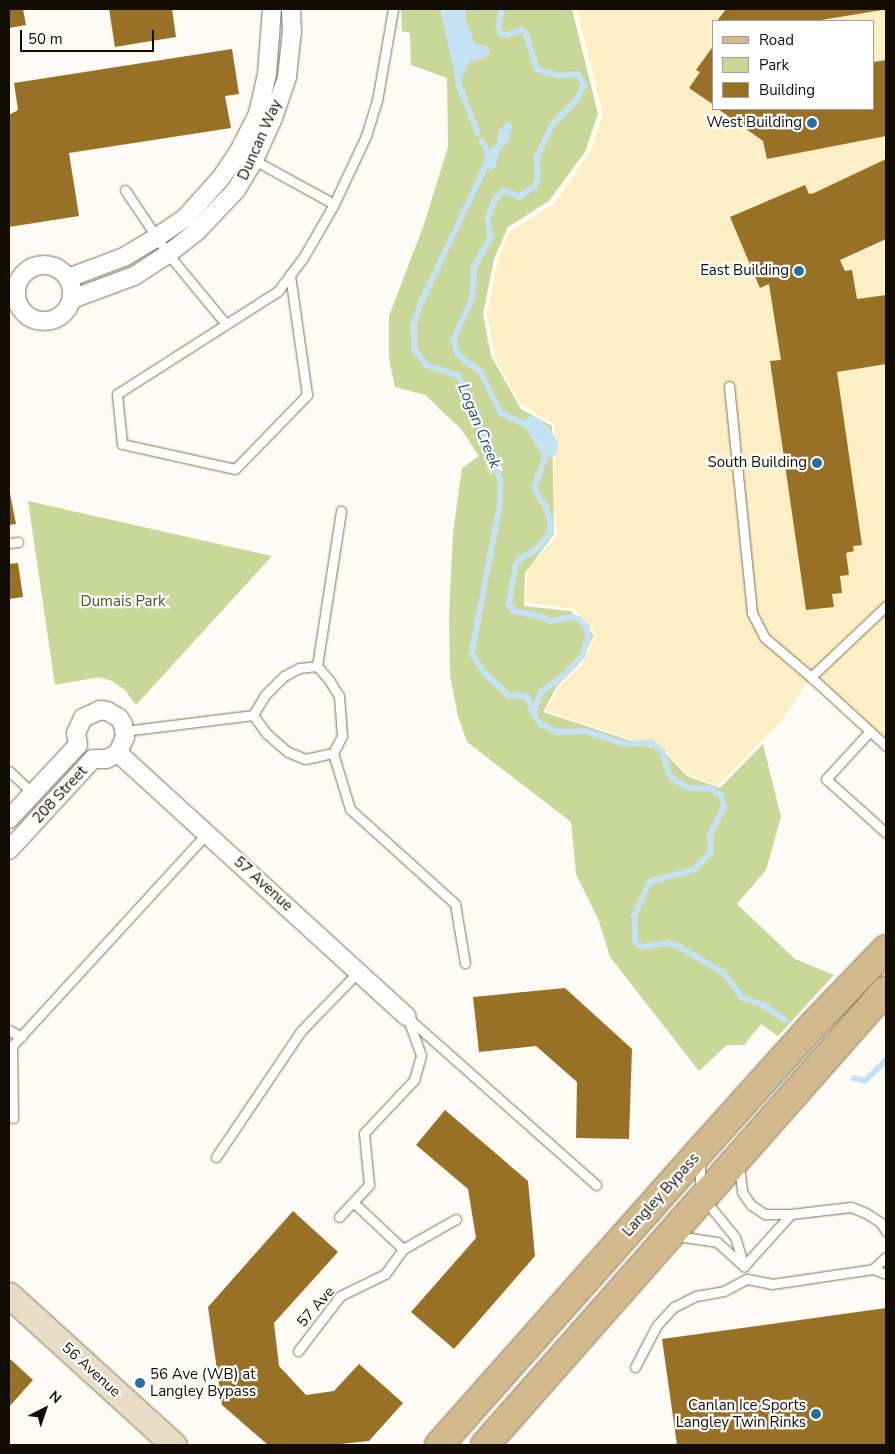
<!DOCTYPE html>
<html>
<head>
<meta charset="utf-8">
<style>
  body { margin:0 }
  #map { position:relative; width:895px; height:1454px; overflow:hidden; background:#fdfbf4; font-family:"Nunito Sans",sans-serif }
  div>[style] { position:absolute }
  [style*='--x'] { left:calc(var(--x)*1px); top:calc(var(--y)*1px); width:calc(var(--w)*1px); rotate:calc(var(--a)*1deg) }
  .built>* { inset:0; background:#fcefc5 }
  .green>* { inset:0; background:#c9d798 }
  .water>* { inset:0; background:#c4e2f4 }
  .stream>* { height:5.5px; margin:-2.75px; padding:0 2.75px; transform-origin:2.75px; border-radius:2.75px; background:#c4e2f4 }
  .building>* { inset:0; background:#987127 }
  .roads { filter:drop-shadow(0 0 1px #7c7254) drop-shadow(0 0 1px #7c7254) }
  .lane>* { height:9px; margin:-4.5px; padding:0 4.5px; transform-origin:4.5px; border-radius:4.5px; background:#fff }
  .street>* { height:18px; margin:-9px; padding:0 9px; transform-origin:9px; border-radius:9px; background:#fff }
  .street>.ring { margin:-9px; padding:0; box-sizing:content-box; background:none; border:18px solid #fff; border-radius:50% }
  .secondary>* { height:25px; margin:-12.5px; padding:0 12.5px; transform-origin:12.5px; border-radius:12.5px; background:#e8dcc5 }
  .primary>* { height:28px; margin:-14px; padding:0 14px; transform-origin:14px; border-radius:14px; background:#d2b98b }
  .dots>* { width:14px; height:14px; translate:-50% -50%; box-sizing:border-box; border:2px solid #fff; border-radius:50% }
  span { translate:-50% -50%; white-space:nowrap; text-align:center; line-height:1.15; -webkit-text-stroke:4.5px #fff; paint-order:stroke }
  .poi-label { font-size:15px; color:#110d03 }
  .right { translate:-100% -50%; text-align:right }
  .left { translate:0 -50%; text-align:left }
  .street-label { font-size:15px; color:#110d03 }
  .park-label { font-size:15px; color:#48531b }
  .water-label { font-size:16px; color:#195876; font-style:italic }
  .frame { position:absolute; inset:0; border:10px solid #110d03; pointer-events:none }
  .legend { position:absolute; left:712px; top:20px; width:162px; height:90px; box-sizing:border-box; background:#fff; border:1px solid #a09e9a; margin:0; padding:6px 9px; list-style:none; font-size:15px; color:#110d03 }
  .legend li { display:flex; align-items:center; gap:10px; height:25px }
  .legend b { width:25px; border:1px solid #a09e9a }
  .north { position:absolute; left:20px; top:1384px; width:50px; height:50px; -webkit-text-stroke:4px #fff; paint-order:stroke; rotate:41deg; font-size:14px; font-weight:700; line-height:20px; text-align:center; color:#110d03 }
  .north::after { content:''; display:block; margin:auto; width:18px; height:22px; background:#110d03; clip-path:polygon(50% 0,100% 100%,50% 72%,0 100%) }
  .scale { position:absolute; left:20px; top:30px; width:134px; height:22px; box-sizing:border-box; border:2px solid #110d03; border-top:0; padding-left:6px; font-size:15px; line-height:18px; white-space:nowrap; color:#110d03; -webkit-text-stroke:4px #fff; paint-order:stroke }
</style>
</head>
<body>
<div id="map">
  <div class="built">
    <i style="clip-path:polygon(evenodd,577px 9px,886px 9px,886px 746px,811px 677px,782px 720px,717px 786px,687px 774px,665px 750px,545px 711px,560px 686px,582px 665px,596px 634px,574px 609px,525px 602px,528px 570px,557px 535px,553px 498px,555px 425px,519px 403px,495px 359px,487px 313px,498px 260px,509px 232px,554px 204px,591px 151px,603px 114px,577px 9px,714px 21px,874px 21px,874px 109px,714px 109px,714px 21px)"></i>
  </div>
  <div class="green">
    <i style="clip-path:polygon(401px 9px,572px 9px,598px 114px,585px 152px,549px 201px,508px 227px,494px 259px,483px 314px,491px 356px,521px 409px,552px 426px,554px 534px,525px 573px,524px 606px,571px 611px,594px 635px,581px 662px,557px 686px,543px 712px,653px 748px,667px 755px,687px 776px,720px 788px,763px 744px,781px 817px,766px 870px,737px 904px,795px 959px,834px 975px,778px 1036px,761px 1024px,744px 1045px,727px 1045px,699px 1071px,610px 957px,599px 921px,576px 874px,571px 822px,467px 742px,458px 716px,450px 676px,449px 617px,453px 533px,462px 468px,479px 456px,461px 429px,425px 395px,395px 387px,389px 359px,389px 316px,423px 227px,448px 147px,447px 78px,411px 65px,410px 33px,402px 31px)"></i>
    <i style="clip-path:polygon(28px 501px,272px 556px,136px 705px,125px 690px,112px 681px,99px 677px,55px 685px)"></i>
  </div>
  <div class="water">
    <i style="clip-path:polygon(440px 9px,467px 9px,465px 18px,475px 44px,487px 46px,490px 53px,482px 59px,469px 62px,459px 87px,455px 77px)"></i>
    <i style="clip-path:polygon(507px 121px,511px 123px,512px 128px,509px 140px,500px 151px,495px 168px,490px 170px,484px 161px,485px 149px,493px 147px,497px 142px,499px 131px)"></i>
    <i style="clip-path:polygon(529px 416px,537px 418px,549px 427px,558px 442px,557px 453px,550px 458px,540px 452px,525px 427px,523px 424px)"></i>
  </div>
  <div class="stream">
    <i style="--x:502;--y:9;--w:18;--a:99"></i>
    <i style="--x:499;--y:27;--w:8;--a:67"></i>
    <i style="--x:502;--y:34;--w:5;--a:11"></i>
    <i style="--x:507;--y:35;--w:16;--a:-18"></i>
    <i style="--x:522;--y:30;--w:5;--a:37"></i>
    <i style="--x:526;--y:33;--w:38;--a:73"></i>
    <i style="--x:537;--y:69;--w:22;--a:18"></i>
    <i style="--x:558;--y:76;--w:20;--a:-6"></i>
    <i style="--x:578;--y:74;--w:13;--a:58"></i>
    <i style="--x:585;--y:85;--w:17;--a:118"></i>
    <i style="--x:577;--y:100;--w:36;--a:134"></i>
    <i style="--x:552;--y:126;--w:35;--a:115"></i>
    <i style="--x:537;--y:158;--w:20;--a:87"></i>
    <i style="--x:538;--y:178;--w:9;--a:108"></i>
    <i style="--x:535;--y:187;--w:18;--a:146"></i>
    <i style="--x:520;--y:197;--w:17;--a:-159"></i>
    <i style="--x:504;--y:191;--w:11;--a:135"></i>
    <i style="--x:496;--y:199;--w:21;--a:113"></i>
    <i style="--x:488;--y:218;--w:21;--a:82"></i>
    <i style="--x:491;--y:239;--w:31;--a:121"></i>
    <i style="--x:475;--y:266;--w:32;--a:94"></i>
    <i style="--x:473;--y:298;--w:45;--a:114.9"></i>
    <i style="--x:454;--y:339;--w:16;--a:76"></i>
    <i style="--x:458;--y:355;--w:29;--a:36"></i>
    <i style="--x:481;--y:372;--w:46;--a:64"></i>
    <i style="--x:501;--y:413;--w:31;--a:25"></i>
    <i style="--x:459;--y:81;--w:4;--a:90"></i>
    <i style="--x:459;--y:85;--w:51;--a:68"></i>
    <i style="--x:482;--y:141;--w:17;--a:59"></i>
    <i style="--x:491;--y:156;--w:164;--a:115.3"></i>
    <i style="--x:421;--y:304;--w:22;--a:108"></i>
    <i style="--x:414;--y:325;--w:25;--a:88"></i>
    <i style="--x:415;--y:350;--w:19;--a:51"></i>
    <i style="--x:427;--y:365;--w:34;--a:19"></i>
    <i style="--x:459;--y:376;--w:113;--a:68.2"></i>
    <i style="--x:501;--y:481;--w:26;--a:92"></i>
    <i style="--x:500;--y:507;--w:150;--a:100.8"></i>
    <i style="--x:472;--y:654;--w:23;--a:56"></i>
    <i style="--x:485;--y:673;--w:33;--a:43"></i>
    <i style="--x:509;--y:695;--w:18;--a:3"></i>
    <i style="--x:527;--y:696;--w:18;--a:68"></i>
    <i style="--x:545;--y:449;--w:10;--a:90"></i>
    <i style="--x:545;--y:459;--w:31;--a:109"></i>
    <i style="--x:535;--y:488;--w:10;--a:66"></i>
    <i style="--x:539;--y:497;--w:11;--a:52"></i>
    <i style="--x:546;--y:506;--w:17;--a:73"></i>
    <i style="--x:551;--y:522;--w:11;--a:95"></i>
    <i style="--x:550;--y:533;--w:20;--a:127"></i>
    <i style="--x:538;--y:549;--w:21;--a:149"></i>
    <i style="--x:520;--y:560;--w:7;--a:124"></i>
    <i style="--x:516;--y:566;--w:39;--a:100"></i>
    <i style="--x:509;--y:604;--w:9;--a:54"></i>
    <i style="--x:514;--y:611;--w:26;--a:11"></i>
    <i style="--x:540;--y:616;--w:13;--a:23"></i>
    <i style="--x:552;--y:621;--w:19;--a:-12"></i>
    <i style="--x:571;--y:617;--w:8;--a:14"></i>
    <i style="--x:579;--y:619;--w:11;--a:45"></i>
    <i style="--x:587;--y:627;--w:10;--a:79"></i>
    <i style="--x:589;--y:637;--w:20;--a:108"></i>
    <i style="--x:583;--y:656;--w:25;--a:133"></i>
    <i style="--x:566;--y:674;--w:31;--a:143"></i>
    <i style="--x:541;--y:693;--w:21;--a:109"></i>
    <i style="--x:534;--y:713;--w:4;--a:63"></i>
    <i style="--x:536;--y:717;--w:9;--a:54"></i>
    <i style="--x:541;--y:724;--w:19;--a:25"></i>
    <i style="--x:558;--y:732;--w:27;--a:-2"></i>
    <i style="--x:585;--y:731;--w:43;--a:17.6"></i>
    <i style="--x:626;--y:744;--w:26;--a:-2"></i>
    <i style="--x:652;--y:743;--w:14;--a:39"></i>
    <i style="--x:663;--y:752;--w:22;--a:74"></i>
    <i style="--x:669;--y:773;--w:9;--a:54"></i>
    <i style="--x:674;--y:780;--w:17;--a:28"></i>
    <i style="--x:689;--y:788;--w:23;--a:2"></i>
    <i style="--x:712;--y:789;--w:11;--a:34"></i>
    <i style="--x:721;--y:795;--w:13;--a:72"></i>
    <i style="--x:725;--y:807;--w:30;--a:118"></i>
    <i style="--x:711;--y:833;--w:20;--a:90"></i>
    <i style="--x:711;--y:853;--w:24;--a:135"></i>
    <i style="--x:694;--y:870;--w:46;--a:164.7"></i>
    <i style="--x:650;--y:882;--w:37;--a:114"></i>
    <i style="--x:635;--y:916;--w:26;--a:88"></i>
    <i style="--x:636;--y:942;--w:8;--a:40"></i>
    <i style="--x:642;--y:947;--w:26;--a:-9"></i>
    <i style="--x:668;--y:943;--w:13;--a:18"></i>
    <i style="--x:680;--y:947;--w:51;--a:30.6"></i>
    <i style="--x:724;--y:973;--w:31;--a:53"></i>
    <i style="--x:743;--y:998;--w:21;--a:19"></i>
    <i style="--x:763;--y:1005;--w:27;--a:34"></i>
    <i style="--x:854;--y:1078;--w:11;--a:15"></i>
    <i style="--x:865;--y:1081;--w:29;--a:-44"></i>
  </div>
  <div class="building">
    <i style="clip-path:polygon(9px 9px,23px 9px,26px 25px,9px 28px)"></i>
    <i style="clip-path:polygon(109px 9px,172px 9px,176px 37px,115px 47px)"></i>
    <i style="clip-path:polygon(726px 9px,882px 9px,882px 10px,815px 21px,717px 21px)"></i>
    <i style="clip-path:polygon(714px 45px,714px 105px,689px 88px,700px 72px,696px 70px)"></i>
    <i style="clip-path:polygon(232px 49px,239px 94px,225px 96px,231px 128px,69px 153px,79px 216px,9px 227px,9px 115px,18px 110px,14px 83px)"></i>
    <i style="clip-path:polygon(886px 60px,886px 136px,767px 159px,763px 141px,718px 109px,874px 109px,874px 62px)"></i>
    <i style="clip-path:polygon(886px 159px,886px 239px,840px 260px,845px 271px,852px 270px,857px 299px,886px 295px,886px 364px,837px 372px,862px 545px,853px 546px,854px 551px,846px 553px,849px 575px,840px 576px,842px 593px,832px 594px,834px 607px,806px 610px,770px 361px,781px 360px,769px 284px,760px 288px,730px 217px,805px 185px,809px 194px,814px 193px)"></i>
    <i style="clip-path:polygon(9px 488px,16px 524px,9px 525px)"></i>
    <i style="clip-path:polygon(18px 563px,23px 597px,9px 599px,9px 564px)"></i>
    <i style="clip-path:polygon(565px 988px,632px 1049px,629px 1139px,576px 1138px,577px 1082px,536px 1046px,479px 1052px,473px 997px)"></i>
    <i style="clip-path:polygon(445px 1110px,528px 1181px,535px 1256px,454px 1349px,411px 1312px,476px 1238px,468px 1189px,416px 1145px)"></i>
    <i style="clip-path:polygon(293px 1211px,338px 1252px,274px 1323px,279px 1366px,306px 1395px,334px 1391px,359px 1364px,403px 1403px,369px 1441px,331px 1445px,268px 1445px,222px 1405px,208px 1307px)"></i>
    <i style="clip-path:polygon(886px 1308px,886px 1445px,677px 1445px,662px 1339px)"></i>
    <i style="clip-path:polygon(9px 1358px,33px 1380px,9px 1407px)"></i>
  </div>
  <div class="roads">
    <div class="lane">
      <i style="--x:254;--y:160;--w:91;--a:28.8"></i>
      <i style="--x:125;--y:190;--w:77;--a:56.1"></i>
      <i style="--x:168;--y:254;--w:91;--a:50.4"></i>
      <i style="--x:290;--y:275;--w:121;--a:81.9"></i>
      <i style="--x:307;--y:395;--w:103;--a:134.2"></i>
      <i style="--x:235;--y:469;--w:116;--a:-167.5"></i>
      <i style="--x:122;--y:444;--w:50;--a:-95.7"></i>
      <i style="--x:117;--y:394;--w:191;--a:-32.6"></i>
      <i style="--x:278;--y:291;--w:20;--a:-53"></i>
      <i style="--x:290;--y:275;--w:21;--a:-53"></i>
      <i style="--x:303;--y:258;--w:62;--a:-60.1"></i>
      <i style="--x:334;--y:204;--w:75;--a:-64.8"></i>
      <i style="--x:366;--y:136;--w:37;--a:-73"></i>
      <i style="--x:377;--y:101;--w:93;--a:-80.1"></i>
      <i style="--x:9;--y:296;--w:7;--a:-8"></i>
      <i style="--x:729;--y:386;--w:228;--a:84.2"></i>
      <i style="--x:752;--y:613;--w:27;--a:63"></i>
      <i style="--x:764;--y:637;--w:62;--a:40.4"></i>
      <i style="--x:9;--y:543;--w:9;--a:-6"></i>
      <i style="--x:886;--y:606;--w:103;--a:136.6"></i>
      <i style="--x:811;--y:677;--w:102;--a:42.6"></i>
      <i style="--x:317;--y:666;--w:157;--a:-81.2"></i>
      <i style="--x:253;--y:715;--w:22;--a:54"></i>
      <i style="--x:266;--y:733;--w:29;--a:41"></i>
      <i style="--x:288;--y:752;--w:18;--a:22"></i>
      <i style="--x:305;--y:759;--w:29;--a:-12"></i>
      <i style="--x:333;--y:753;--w:59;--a:73.1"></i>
      <i style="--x:350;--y:809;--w:142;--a:42.1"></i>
      <i style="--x:455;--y:904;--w:60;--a:80.4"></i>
      <i style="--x:253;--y:715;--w:23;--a:-59"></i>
      <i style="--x:265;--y:695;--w:27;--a:-45"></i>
      <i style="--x:284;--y:676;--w:17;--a:-28"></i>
      <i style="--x:299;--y:668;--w:18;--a:-6"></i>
      <i style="--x:317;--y:666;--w:18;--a:49"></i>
      <i style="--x:329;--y:680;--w:19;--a:58"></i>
      <i style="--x:339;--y:696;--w:40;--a:85.7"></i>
      <i style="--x:342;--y:736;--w:19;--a:118"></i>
      <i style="--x:125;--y:731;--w:129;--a:-7.1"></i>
      <i style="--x:870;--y:731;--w:65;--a:132.5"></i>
      <i style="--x:826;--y:779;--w:81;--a:42"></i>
      <i style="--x:9;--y:771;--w:33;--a:43"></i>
      <i style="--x:407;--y:1017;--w:253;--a:41.6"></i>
      <i style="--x:9;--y:1030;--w:14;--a:30"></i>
      <i style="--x:13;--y:1118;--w:72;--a:-90.8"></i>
      <i style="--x:12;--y:1046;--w:289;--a:-47.5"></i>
      <i style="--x:216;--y:1157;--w:152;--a:-56"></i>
      <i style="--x:301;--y:1031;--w:83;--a:-46"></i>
      <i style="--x:700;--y:1160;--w:20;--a:90"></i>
      <i style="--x:700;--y:1180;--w:19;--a:78"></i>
      <i style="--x:704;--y:1199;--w:49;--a:50.8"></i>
      <i style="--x:735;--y:1237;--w:31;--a:73"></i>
      <i style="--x:739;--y:1166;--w:26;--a:83"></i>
      <i style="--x:742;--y:1192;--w:16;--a:55"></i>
      <i style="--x:751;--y:1205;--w:17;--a:33"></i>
      <i style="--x:765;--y:1214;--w:26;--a:0"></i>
      <i style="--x:791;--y:1214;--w:60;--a:-6.7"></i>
      <i style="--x:851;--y:1207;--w:16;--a:22"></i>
      <i style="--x:866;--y:1213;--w:17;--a:33"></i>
      <i style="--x:880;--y:1222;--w:11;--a:56"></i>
      <i style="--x:353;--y:1202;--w:69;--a:43.2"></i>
      <i style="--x:403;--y:1249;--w:61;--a:-29.5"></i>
      <i style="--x:339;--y:1217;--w:44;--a:-46.8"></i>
      <i style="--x:369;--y:1185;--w:52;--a:-95.5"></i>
      <i style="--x:364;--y:1133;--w:73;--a:-46.7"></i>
      <i style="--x:414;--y:1080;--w:26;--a:-74"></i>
      <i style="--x:421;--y:1055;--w:37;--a:-110"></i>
      <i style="--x:677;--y:1236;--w:40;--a:8.5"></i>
      <i style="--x:717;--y:1242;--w:36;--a:42"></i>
      <i style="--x:744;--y:1266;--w:70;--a:-47.9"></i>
      <i style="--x:873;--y:1269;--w:18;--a:-43"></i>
      <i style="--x:298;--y:1351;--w:69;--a:-52.6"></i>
      <i style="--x:340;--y:1296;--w:50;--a:-26.1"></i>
      <i style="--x:385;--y:1274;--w:31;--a:-54"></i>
      <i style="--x:635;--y:1367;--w:47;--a:-62.4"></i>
      <i style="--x:657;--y:1325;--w:25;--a:-47"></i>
      <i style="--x:674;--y:1307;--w:25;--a:-27"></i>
      <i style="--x:696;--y:1296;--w:28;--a:-10"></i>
      <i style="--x:724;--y:1291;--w:26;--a:-28"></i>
      <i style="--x:747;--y:1279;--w:25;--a:11"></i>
      <i style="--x:772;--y:1284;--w:102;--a:-8.4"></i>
      <i style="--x:873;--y:1269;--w:14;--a:21"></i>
    </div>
    <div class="street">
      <i class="ring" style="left:16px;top:265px;width:38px;height:38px"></i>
      <i style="--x:68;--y:278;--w:60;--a:-20.6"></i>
      <i style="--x:124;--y:257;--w:39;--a:-31"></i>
      <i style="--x:157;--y:237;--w:34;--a:-34"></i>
      <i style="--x:185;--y:218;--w:54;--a:-48"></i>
      <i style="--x:221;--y:178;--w:30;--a:-56"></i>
      <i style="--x:238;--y:153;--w:44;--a:-62.9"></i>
      <i style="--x:258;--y:114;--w:41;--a:-77.3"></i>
      <i style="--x:267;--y:74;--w:65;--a:-85.6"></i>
      <i style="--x:72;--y:299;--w:66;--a:-20.4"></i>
      <i style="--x:134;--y:276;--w:40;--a:-32.9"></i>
      <i style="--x:168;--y:254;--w:37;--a:-38"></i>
      <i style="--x:197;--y:231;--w:57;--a:-46.4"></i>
      <i style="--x:236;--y:190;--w:35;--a:-59"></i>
      <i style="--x:254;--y:160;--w:46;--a:-65.7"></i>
      <i style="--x:273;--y:118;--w:43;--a:-71.1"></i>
      <i style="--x:287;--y:77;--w:46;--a:-83.8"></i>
      <i style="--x:292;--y:31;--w:22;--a:-93"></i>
      <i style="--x:118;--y:753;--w:391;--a:42.4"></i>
      <i style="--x:9;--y:819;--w:101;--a:-47"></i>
      <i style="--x:78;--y:745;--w:12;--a:-99"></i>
      <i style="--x:76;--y:733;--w:17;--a:-65"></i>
      <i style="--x:83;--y:718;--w:19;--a:-25"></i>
      <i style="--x:100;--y:710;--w:7;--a:8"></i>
      <i style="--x:107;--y:711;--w:14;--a:30"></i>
      <i style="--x:119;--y:718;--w:7;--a:56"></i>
      <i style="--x:123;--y:724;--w:13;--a:81"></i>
      <i style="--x:125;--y:737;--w:17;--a:114"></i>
      <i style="--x:118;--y:753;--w:13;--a:153"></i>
      <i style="--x:106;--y:759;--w:13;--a:180"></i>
      <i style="--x:93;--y:759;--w:124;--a:132.7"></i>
    </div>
    <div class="secondary">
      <i style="--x:9;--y:1295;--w:223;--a:42.3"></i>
    </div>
    <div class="primary">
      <i style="--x:439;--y:1445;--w:393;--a:-48.4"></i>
      <i style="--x:700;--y:1151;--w:168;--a:-48.1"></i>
      <i style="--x:812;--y:1026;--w:107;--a:-46.1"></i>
      <i style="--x:485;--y:1445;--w:606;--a:-48.61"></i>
    </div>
  </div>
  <div class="dots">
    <i style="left:812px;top:123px;background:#2570a3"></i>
    <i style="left:799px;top:271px;background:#2570a3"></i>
    <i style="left:817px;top:463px;background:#2570a3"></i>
    <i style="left:140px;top:1383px;background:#2570a3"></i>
    <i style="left:816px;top:1414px;background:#2570a3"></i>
  </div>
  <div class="poi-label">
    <span class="right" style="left:802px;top:123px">West Building</span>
    <span class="right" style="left:789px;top:271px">East Building</span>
    <span class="right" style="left:807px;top:463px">South Building</span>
    <span class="left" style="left:150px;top:1383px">56 Ave (WB) at<br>Langley Bypass</span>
    <span class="right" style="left:806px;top:1414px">Canlan Ice Sports<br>Langley Twin Rinks</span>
  </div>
  <div class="street-label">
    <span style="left:260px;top:140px;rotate:-66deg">Duncan Way</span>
    <span style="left:60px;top:795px;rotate:-47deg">208 Street</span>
    <span style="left:263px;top:884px;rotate:42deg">57 Avenue</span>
    <span style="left:661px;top:1195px;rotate:-48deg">Langley Bypass</span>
    <span style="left:316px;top:1307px;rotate:-49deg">57 Ave</span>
    <span style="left:91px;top:1370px;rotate:42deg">56 Avenue</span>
  </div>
  <div class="park-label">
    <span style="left:123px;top:602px">Dumais Park</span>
  </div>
  <div class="water-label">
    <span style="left:479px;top:426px;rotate:68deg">Logan Creek</span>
  </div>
  <div class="frame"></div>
  <ul class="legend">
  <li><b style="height:6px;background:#d2b98b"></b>Road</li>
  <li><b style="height:14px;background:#c9d798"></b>Park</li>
  <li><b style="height:14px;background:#987127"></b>Building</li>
  </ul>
  <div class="north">N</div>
  <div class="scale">50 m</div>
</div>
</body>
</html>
